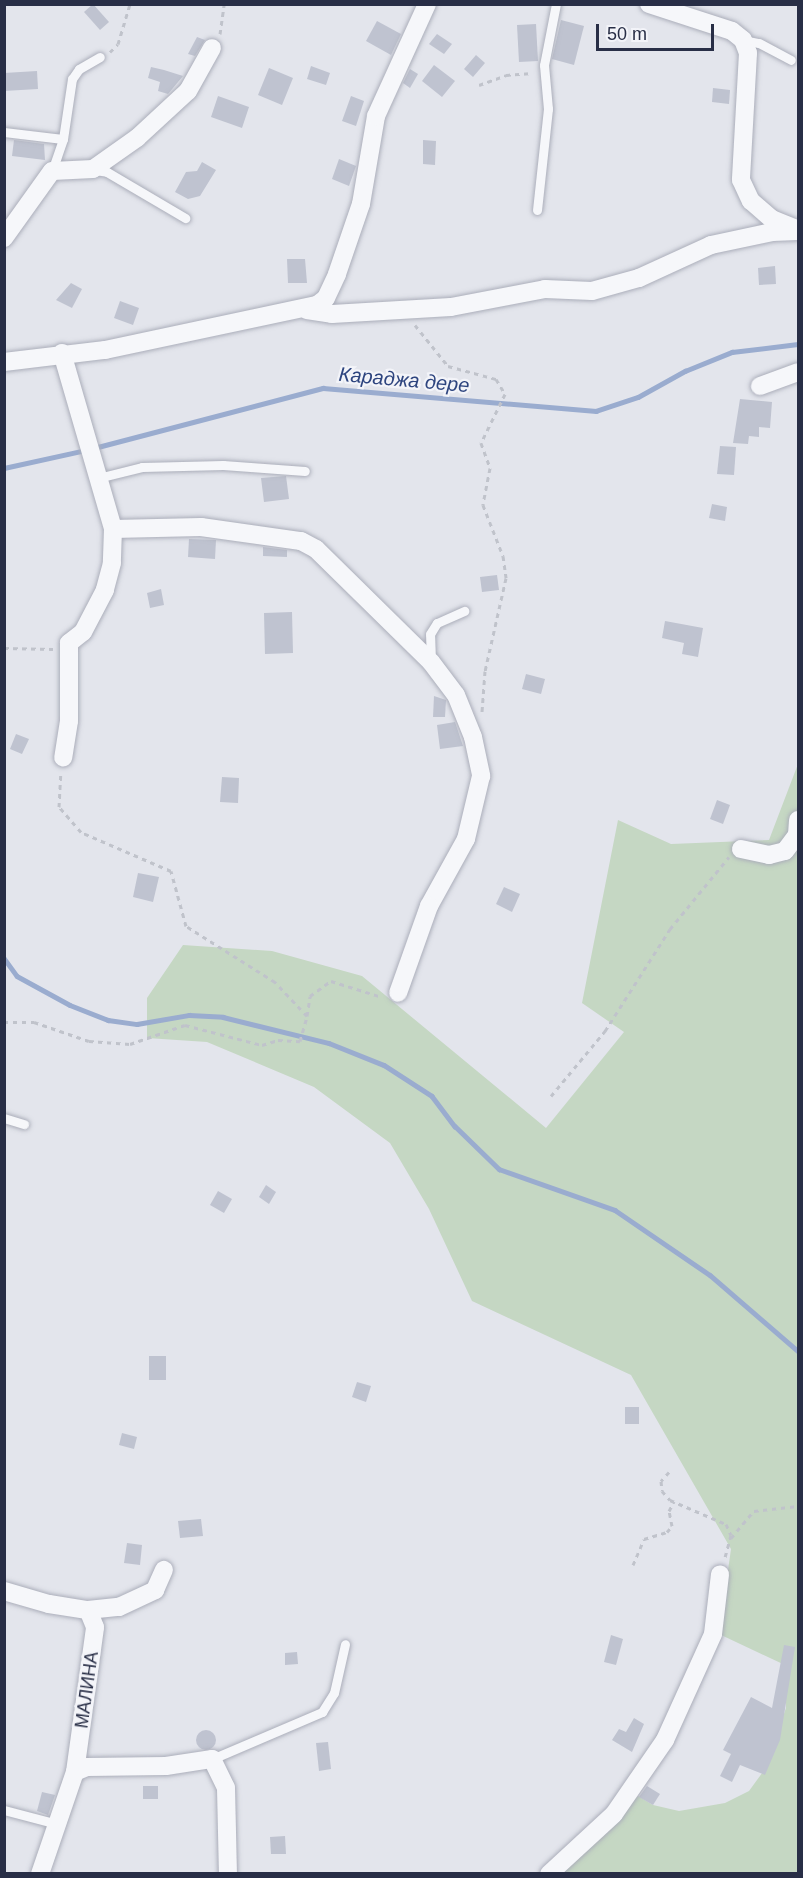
<!DOCTYPE html>
<html>
<head>
<meta charset="utf-8">
<style>
  body { margin:0 }
  #map { position:relative; width:803px; height:1878px; overflow:hidden; background:#e3e5ec; font-family:Arial,sans-serif }
  div>[style] { position:absolute }
  [style*='--x'] { left:calc(var(--x)*1px); top:calc(var(--y)*1px); width:calc(var(--w)*1px); rotate:calc(var(--a)*1deg) }
  .green>* { inset:0; background:#c5d7c3 }
  .stream>* { height:4.5px; margin:-2.25px; padding:0 2.25px; transform-origin:2.25px; border-radius:2.25px; background:#9aaccf }
  .building>* { inset:0; background:#bfc3d0 }
  .round { border-radius:50% }
  .path>* { height:3px; margin-top:-1.5px; transform-origin:0; background:repeating-linear-gradient(90deg,#c0c3cb 0 4.5px,transparent 0 9px) }
  .roads { filter:drop-shadow(0 0 2px #abaeba) drop-shadow(0 0 2px #abaeba) }
  .service>* { height:9px; margin:-4.5px; padding:0 4.5px; transform-origin:4.5px; border-radius:4.5px; background:#f6f7fa }
  .minor>* { height:18px; margin:-9px; padding:0 9px; transform-origin:9px; border-radius:9px; background:#f6f7fa }
  span { translate:-50% -50%; white-space:nowrap; text-align:center; line-height:1.15; -webkit-text-stroke:4.5px #f3f4f9; paint-order:stroke }
  .street-label { font-size:18px; color:#282e46 }
  .water-label { font-size:20px; color:#2e457f; font-style:italic }
  .frame { position:absolute; inset:0; border:6px solid #282e46; pointer-events:none }
  .scale { position:absolute; left:596px; top:24px; width:118px; height:27px; box-sizing:border-box; border:3px solid #282e46; border-top:0; padding-left:8px; font-size:18px; line-height:21px; white-space:nowrap; color:#282e46; -webkit-text-stroke:4px #f3f4f9; paint-order:stroke }
</style>
</head>
<body>
<div id="map">
  <div class="green">
    <i style="clip-path:polygon(798px 764px,798px 1873px,540px 1873px,638px 1796px,653px 1805px,679px 1811px,725px 1803px,749px 1791px,765px 1769px,786px 1708px,785px 1665px,719px 1634px,731px 1549px,631px 1375px,472px 1301px,429px 1209px,390px 1143px,314px 1087px,207px 1042px,147px 1038px,147px 998px,183px 945px,272px 951px,362px 976px,546px 1128px,624px 1032px,582px 1003px,618px 820px,671px 844px,769px 840px)"></i>
  </div>
  <div class="stream">
    <i style="--x:94;--y:448;--w:237;--a:-14.7"></i>
    <i style="--x:323;--y:388;--w:274;--a:4.8"></i>
    <i style="--x:596;--y:411;--w:44;--a:-18.4"></i>
    <i style="--x:638;--y:397;--w:54;--a:-29"></i>
    <i style="--x:685;--y:371;--w:51;--a:-22"></i>
    <i style="--x:732;--y:352;--w:66;--a:-6.9"></i>
    <i style="--x:4;--y:468;--w:84;--a:-12.4"></i>
    <i style="--x:4;--y:958;--w:22;--a:54"></i>
    <i style="--x:17;--y:976;--w:60;--a:28.7"></i>
    <i style="--x:70;--y:1005;--w:41;--a:21.5"></i>
    <i style="--x:108;--y:1020;--w:29;--a:8"></i>
    <i style="--x:137;--y:1024;--w:53;--a:-9.8"></i>
    <i style="--x:189;--y:1015;--w:34;--a:3"></i>
    <i style="--x:223;--y:1017;--w:109;--a:13.8"></i>
    <i style="--x:329;--y:1043;--w:59;--a:21.8"></i>
    <i style="--x:384;--y:1065;--w:57;--a:32.9"></i>
    <i style="--x:432;--y:1096;--w:38;--a:53"></i>
    <i style="--x:455;--y:1126;--w:62;--a:44.3"></i>
    <i style="--x:499;--y:1169;--w:123;--a:19.5"></i>
    <i style="--x:615;--y:1210;--w:115;--a:34.4"></i>
    <i style="--x:710;--y:1275;--w:116;--a:40.8"></i>
  </div>
  <div class="building">
    <i style="clip-path:polygon(93px 4px,109px 22px,100px 30px,84px 12px)"></i>
    <i style="clip-path:polygon(561px 20px,584px 26px,574px 65px,552px 59px)"></i>
    <i style="clip-path:polygon(377px 21px,401px 34px,391px 55px,366px 41px)"></i>
    <i style="clip-path:polygon(536px 24px,538px 61px,519px 62px,517px 25px)"></i>
    <i style="clip-path:polygon(437px 34px,452px 44px,444px 54px,429px 44px)"></i>
    <i style="clip-path:polygon(197px 37px,205px 40px,195px 56px,188px 54px)"></i>
    <i style="clip-path:polygon(476px 55px,485px 63px,473px 77px,464px 69px)"></i>
    <i style="clip-path:polygon(434px 65px,455px 81px,442px 97px,422px 81px)"></i>
    <i style="clip-path:polygon(311px 66px,330px 73px,326px 85px,307px 79px)"></i>
    <i style="clip-path:polygon(151px 67px,164px 70px,183px 76px,168px 94px,158px 91px,160px 82px,148px 78px)"></i>
    <i style="clip-path:polygon(269px 68px,293px 78px,282px 105px,258px 95px)"></i>
    <i style="clip-path:polygon(410px 69px,418px 74px,410px 88px,403px 83px)"></i>
    <i style="clip-path:polygon(37px 71px,38px 89px,4px 91px,4px 73px)"></i>
    <i style="clip-path:polygon(713px 88px,730px 90px,729px 104px,712px 102px)"></i>
    <i style="clip-path:polygon(218px 96px,249px 107px,242px 128px,211px 117px)"></i>
    <i style="clip-path:polygon(351px 96px,364px 101px,356px 126px,342px 121px)"></i>
    <i style="clip-path:polygon(14px 140px,44px 144px,45px 160px,12px 156px)"></i>
    <i style="clip-path:polygon(423px 140px,436px 141px,435px 165px,423px 164px)"></i>
    <i style="clip-path:polygon(339px 159px,356px 166px,349px 186px,332px 179px)"></i>
    <i style="clip-path:polygon(202px 162px,216px 170px,200px 196px,188px 199px,175px 192px,186px 172px,197px 171px)"></i>
    <i style="clip-path:polygon(287px 259px,305px 259px,307px 283px,288px 283px)"></i>
    <i style="clip-path:polygon(775px 266px,776px 284px,759px 285px,758px 268px)"></i>
    <i style="clip-path:polygon(71px 283px,82px 289px,72px 308px,56px 300px)"></i>
    <i style="clip-path:polygon(120px 301px,139px 308px,133px 325px,114px 318px)"></i>
    <i style="clip-path:polygon(740px 399px,772px 402px,770px 428px,759px 427px,759px 437px,749px 436px,748px 444px,733px 443px)"></i>
    <i style="clip-path:polygon(720px 446px,736px 447px,734px 475px,717px 474px)"></i>
    <i style="clip-path:polygon(286px 476px,289px 499px,264px 502px,261px 478px)"></i>
    <i style="clip-path:polygon(712px 504px,727px 507px,725px 521px,709px 518px)"></i>
    <i style="clip-path:polygon(189px 539px,216px 540px,215px 559px,188px 557px)"></i>
    <i style="clip-path:polygon(263px 547px,287px 550px,287px 557px,263px 556px)"></i>
    <i style="clip-path:polygon(497px 575px,499px 590px,482px 592px,480px 577px)"></i>
    <i style="clip-path:polygon(161px 589px,164px 605px,150px 608px,147px 593px)"></i>
    <i style="clip-path:polygon(292px 612px,293px 653px,265px 654px,264px 613px)"></i>
    <i style="clip-path:polygon(665px 621px,703px 628px,698px 657px,682px 654px,684px 643px,662px 638px)"></i>
    <i style="clip-path:polygon(526px 674px,545px 679px,541px 694px,522px 689px)"></i>
    <i style="clip-path:polygon(434px 696px,446px 700px,445px 717px,433px 717px)"></i>
    <i style="clip-path:polygon(455px 722px,463px 746px,440px 749px,437px 725px)"></i>
    <i style="clip-path:polygon(16px 734px,29px 739px,22px 754px,10px 749px)"></i>
    <i style="clip-path:polygon(222px 777px,239px 778px,238px 803px,220px 802px)"></i>
    <i style="clip-path:polygon(717px 800px,730px 805px,723px 824px,710px 819px)"></i>
    <i style="clip-path:polygon(138px 873px,159px 877px,153px 902px,133px 897px)"></i>
    <i style="clip-path:polygon(504px 887px,520px 894px,512px 912px,496px 904px)"></i>
    <i style="clip-path:polygon(266px 1185px,276px 1192px,269px 1204px,259px 1197px)"></i>
    <i style="clip-path:polygon(218px 1191px,232px 1199px,224px 1213px,210px 1205px)"></i>
    <i style="clip-path:polygon(149px 1356px,166px 1356px,166px 1380px,149px 1380px)"></i>
    <i style="clip-path:polygon(357px 1382px,371px 1386px,366px 1402px,352px 1397px)"></i>
    <i style="clip-path:polygon(625px 1407px,639px 1407px,639px 1424px,625px 1424px)"></i>
    <i style="clip-path:polygon(122px 1433px,137px 1437px,134px 1449px,119px 1445px)"></i>
    <i style="clip-path:polygon(201px 1519px,203px 1536px,180px 1538px,178px 1521px)"></i>
    <i style="clip-path:polygon(127px 1543px,142px 1545px,140px 1565px,124px 1563px)"></i>
    <i style="clip-path:polygon(611px 1635px,623px 1639px,616px 1665px,604px 1662px)"></i>
    <i style="clip-path:polygon(784px 1645px,795px 1647px,780px 1740px,765px 1775px,740px 1765px,732px 1782px,720px 1776px,731px 1754px,723px 1750px,751px 1697px,772px 1708px)"></i>
    <i style="clip-path:polygon(297px 1652px,298px 1664px,285px 1665px,285px 1653px)"></i>
    <i style="clip-path:polygon(634px 1718px,644px 1724px,632px 1752px,612px 1740px,619px 1729px,626px 1732px)"></i>
    <i class="round" style="left:196px;top:1730px;width:20px;height:20px"></i>
    <i style="clip-path:polygon(328px 1742px,331px 1769px,319px 1771px,316px 1743px)"></i>
    <i style="clip-path:polygon(143px 1786px,158px 1786px,158px 1799px,143px 1799px)"></i>
    <i style="clip-path:polygon(647px 1786px,660px 1794px,653px 1805px,639px 1797px)"></i>
    <i style="clip-path:polygon(42px 1792px,55px 1795px,48px 1815px,37px 1811px)"></i>
    <i style="clip-path:polygon(285px 1836px,286px 1854px,271px 1854px,270px 1837px)"></i>
  </div>
  <div class="path">
    <i style="--x:220;--y:34;--w:30;--a:-82"></i>
    <i style="--x:110;--y:52;--w:11;--a:-45"></i>
    <i style="--x:118;--y:44;--w:42;--a:-73.3"></i>
    <i style="--x:479;--y:85;--w:29;--a:-20"></i>
    <i style="--x:506;--y:75;--w:27;--a:-4"></i>
    <i style="--x:415;--y:325;--w:53;--a:51.2"></i>
    <i style="--x:448;--y:366;--w:50;--a:15.2"></i>
    <i style="--x:496;--y:379;--w:17;--a:59"></i>
    <i style="--x:505;--y:394;--w:55;--a:116.1"></i>
    <i style="--x:481;--y:443;--w:27;--a:70"></i>
    <i style="--x:490;--y:468;--w:38;--a:101"></i>
    <i style="--x:483;--y:505;--w:55;--a:68.6"></i>
    <i style="--x:503;--y:556;--w:22;--a:82"></i>
    <i style="--x:506;--y:578;--w:95;--a:102.7"></i>
    <i style="--x:485;--y:671;--w:41;--a:94.2"></i>
    <i style="--x:4;--y:648;--w:49;--a:1.2"></i>
    <i style="--x:307;--y:1016;--w:20;--a:-81"></i>
    <i style="--x:310;--y:996;--w:26;--a:-36"></i>
    <i style="--x:331;--y:981;--w:53;--a:17.4"></i>
    <i style="--x:4;--y:1022;--w:30;--a:0"></i>
    <i style="--x:34;--y:1022;--w:58;--a:19.1"></i>
    <i style="--x:89;--y:1041;--w:41;--a:4.2"></i>
    <i style="--x:130;--y:1044;--w:58;--a:-19.1"></i>
    <i style="--x:185;--y:1025;--w:80;--a:14.6"></i>
    <i style="--x:262;--y:1045;--w:17;--a:-17"></i>
    <i style="--x:278;--y:1040;--w:22;--a:3"></i>
    <i style="--x:300;--y:1041;--w:26;--a:-74"></i>
    <i style="--x:307;--y:1016;--w:47;--a:-133.3"></i>
    <i style="--x:275;--y:982;--w:105;--a:-147.8"></i>
    <i style="--x:186;--y:926;--w:57;--a:-105.3"></i>
    <i style="--x:171;--y:871;--w:98;--a:-156.6"></i>
    <i style="--x:81;--y:832;--w:33;--a:-131"></i>
    <i style="--x:59;--y:807;--w:35;--a:-87"></i>
    <i style="--x:551;--y:1096;--w:85;--a:-50.3"></i>
    <i style="--x:605;--y:1031;--w:121;--a:-57.5"></i>
    <i style="--x:670;--y:929;--w:93;--a:-50.7"></i>
    <i style="--x:669;--y:1472;--w:12;--a:132"></i>
    <i style="--x:661;--y:1481;--w:10;--a:84"></i>
    <i style="--x:662;--y:1491;--w:12;--a:48"></i>
    <i style="--x:670;--y:1500;--w:61;--a:23.2"></i>
    <i style="--x:726;--y:1524;--w:12;--a:66"></i>
    <i style="--x:731;--y:1535;--w:24;--a:105"></i>
    <i style="--x:731;--y:1538;--w:35;--a:-50"></i>
    <i style="--x:754;--y:1511;--w:44;--a:-6.5"></i>
    <i style="--x:633;--y:1565;--w:28;--a:-67"></i>
    <i style="--x:644;--y:1539;--w:24;--a:-17"></i>
    <i style="--x:667;--y:1532;--w:8;--a:-50"></i>
    <i style="--x:672;--y:1526;--w:15;--a:-101"></i>
    <i style="--x:669;--y:1511;--w:11;--a:-63"></i>
  </div>
  <div class="roads">
    <div class="service">
      <i style="--x:743;--y:40;--w:16;--a:11"></i>
      <i style="--x:759;--y:43;--w:36;--a:28"></i>
      <i style="--x:4;--y:132;--w:59;--a:6.8"></i>
      <i style="--x:95;--y:170;--w:12;--a:9"></i>
      <i style="--x:107;--y:172;--w:91;--a:30.5"></i>
      <i style="--x:52;--y:171;--w:34;--a:-71"></i>
      <i style="--x:63;--y:139;--w:61;--a:-81.5"></i>
      <i style="--x:72;--y:79;--w:12;--a:-55"></i>
      <i style="--x:79;--y:69;--w:24;--a:-30"></i>
      <i style="--x:537;--y:210;--w:102;--a:-83.8"></i>
      <i style="--x:548;--y:109;--w:44;--a:-95.2"></i>
      <i style="--x:544;--y:65;--w:62;--a:-78.9"></i>
      <i style="--x:98;--y:478;--w:45;--a:-14"></i>
      <i style="--x:142;--y:467;--w:81;--a:-1.4"></i>
      <i style="--x:223;--y:465;--w:82;--a:4.2"></i>
      <i style="--x:431;--y:661;--w:27;--a:-92"></i>
      <i style="--x:430;--y:634;--w:13;--a:-58"></i>
      <i style="--x:437;--y:623;--w:30;--a:-24"></i>
      <i style="--x:4;--y:1118;--w:21;--a:17"></i>
      <i style="--x:212;--y:1759;--w:120;--a:-23.1"></i>
      <i style="--x:322;--y:1712;--w:22;--a:-58"></i>
      <i style="--x:334;--y:1693;--w:50;--a:-77.3"></i>
      <i style="--x:4;--y:1810;--w:55;--a:14.8"></i>
    </div>
    <div class="minor">
      <i style="--x:649;--y:4;--w:87;--a:18"></i>
      <i style="--x:732;--y:31;--w:14;--a:39"></i>
      <i style="--x:743;--y:40;--w:14;--a:69"></i>
      <i style="--x:748;--y:53;--w:127;--a:93.2"></i>
      <i style="--x:741;--y:180;--w:23;--a:65"></i>
      <i style="--x:751;--y:201;--w:28;--a:41"></i>
      <i style="--x:772;--y:219;--w:24;--a:22"></i>
      <i style="--x:4;--y:238;--w:82;--a:-54.4"></i>
      <i style="--x:52;--y:171;--w:41;--a:-2.8"></i>
      <i style="--x:93;--y:169;--w:54;--a:-35.2"></i>
      <i style="--x:137;--y:138;--w:69;--a:-42.7"></i>
      <i style="--x:188;--y:91;--w:49;--a:-60.8"></i>
      <i style="--x:307;--y:310;--w:25;--a:9"></i>
      <i style="--x:332;--y:314;--w:119;--a:-3.4"></i>
      <i style="--x:451;--y:307;--w:96;--a:-10.8"></i>
      <i style="--x:545;--y:289;--w:47;--a:2.4"></i>
      <i style="--x:592;--y:291;--w:49;--a:-15.5"></i>
      <i style="--x:639;--y:278;--w:79;--a:-24.6"></i>
      <i style="--x:711;--y:245;--w:62;--a:-12"></i>
      <i style="--x:772;--y:232;--w:26;--a:-2"></i>
      <i style="--x:62;--y:353;--w:183;--a:73.8"></i>
      <i style="--x:113;--y:529;--w:34;--a:92"></i>
      <i style="--x:112;--y:563;--w:28;--a:105"></i>
      <i style="--x:105;--y:590;--w:47;--a:117.6"></i>
      <i style="--x:83;--y:632;--w:18;--a:142"></i>
      <i style="--x:69;--y:643;--w:78;--a:90"></i>
      <i style="--x:69;--y:721;--w:37;--a:99"></i>
      <i style="--x:4;--y:362;--w:102;--a:-6.8"></i>
      <i style="--x:105;--y:350;--w:217;--a:-12"></i>
      <i style="--x:317;--y:305;--w:11;--a:-38"></i>
      <i style="--x:326;--y:298;--w:26;--a:-65"></i>
      <i style="--x:337;--y:274;--w:74;--a:-71.1"></i>
      <i style="--x:361;--y:204;--w:89;--a:-80.3"></i>
      <i style="--x:376;--y:116;--w:123;--a:-65.5"></i>
      <i style="--x:760;--y:386;--w:40;--a:-20.2"></i>
      <i style="--x:113;--y:529;--w:88;--a:-1.3"></i>
      <i style="--x:201;--y:527;--w:101;--a:8"></i>
      <i style="--x:301;--y:541;--w:17;--a:28"></i>
      <i style="--x:316;--y:549;--w:161;--a:44.5"></i>
      <i style="--x:431;--y:662;--w:41;--a:52.9"></i>
      <i style="--x:456;--y:695;--w:45;--a:68"></i>
      <i style="--x:473;--y:737;--w:40;--a:78"></i>
      <i style="--x:481;--y:776;--w:65;--a:103.4"></i>
      <i style="--x:466;--y:839;--w:77;--a:118.9"></i>
      <i style="--x:429;--y:906;--w:92;--a:109.6"></i>
      <i style="--x:741;--y:849;--w:29;--a:12"></i>
      <i style="--x:769;--y:855;--w:16;--a:-14"></i>
      <i style="--x:785;--y:851;--w:20;--a:-53"></i>
      <i style="--x:797;--y:835;--w:15;--a:-86"></i>
      <i style="--x:4;--y:1591;--w:47;--a:16.1"></i>
      <i style="--x:49;--y:1604;--w:39;--a:9"></i>
      <i style="--x:88;--y:1610;--w:31;--a:-6"></i>
      <i style="--x:119;--y:1607;--w:40;--a:-25"></i>
      <i style="--x:155;--y:1590;--w:22;--a:-66"></i>
      <i style="--x:75;--y:1772;--w:146;--a:-82.1"></i>
      <i style="--x:95;--y:1627;--w:18;--a:-112"></i>
      <i style="--x:40;--y:1874;--w:108;--a:-71.1"></i>
      <i style="--x:75;--y:1772;--w:13;--a:-23"></i>
      <i style="--x:87;--y:1767;--w:79;--a:-0.7"></i>
      <i style="--x:166;--y:1766;--w:47;--a:-8.7"></i>
      <i style="--x:212;--y:1759;--w:32;--a:64"></i>
      <i style="--x:226;--y:1788;--w:86;--a:88.7"></i>
      <i style="--x:549;--y:1874;--w:88;--a:-42.7"></i>
      <i style="--x:614;--y:1814;--w:90;--a:-55.4"></i>
      <i style="--x:665;--y:1740;--w:116;--a:-65.6"></i>
      <i style="--x:713;--y:1634;--w:60;--a:-83.3"></i>
    </div>
  </div>
  <div class="street-label">
    <span style="left:87px;top:1690px;rotate:-82deg">МАЛИНА</span>
  </div>
  <div class="water-label">
    <span style="left:404px;top:380px;rotate:5deg">Караджа дере</span>
  </div>
  <div class="frame"></div>
  <div class="scale">50 m</div>
</div>
</body>
</html>
